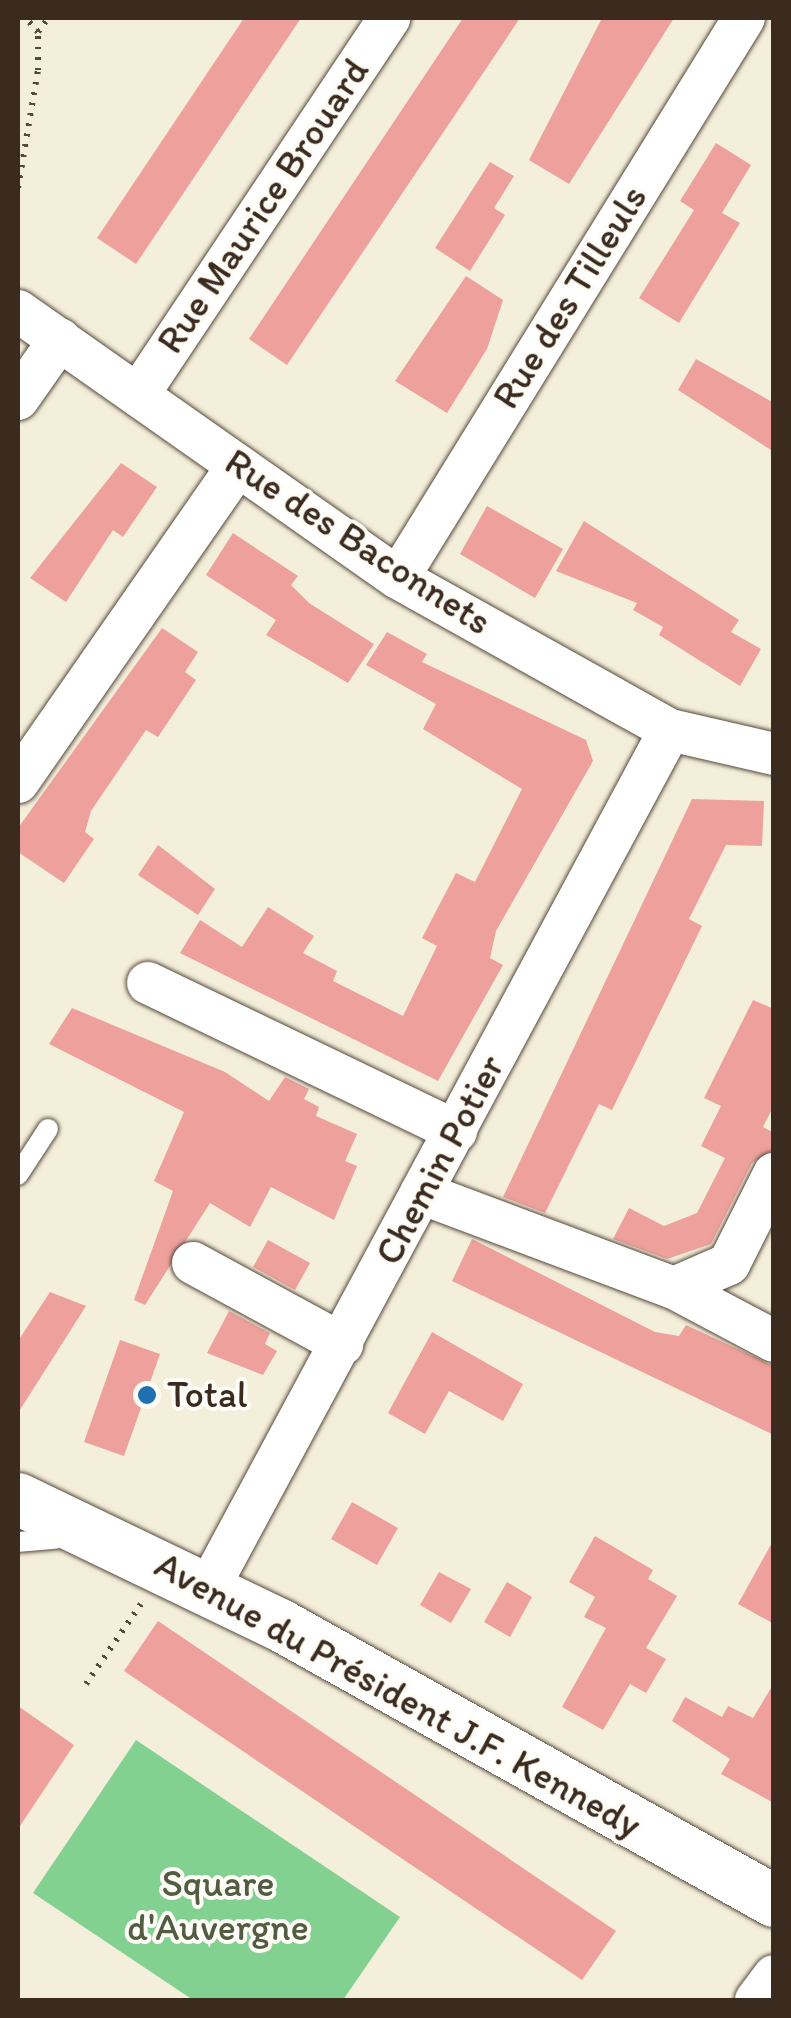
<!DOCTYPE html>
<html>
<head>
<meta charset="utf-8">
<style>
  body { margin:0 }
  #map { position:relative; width:791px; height:2018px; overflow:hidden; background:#f4efdb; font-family:Itim,sans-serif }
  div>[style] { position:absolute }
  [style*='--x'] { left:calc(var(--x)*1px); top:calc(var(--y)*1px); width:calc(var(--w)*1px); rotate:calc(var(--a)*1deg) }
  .green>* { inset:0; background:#83d190 }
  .building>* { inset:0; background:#eea19c }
  .path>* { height:6px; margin-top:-3px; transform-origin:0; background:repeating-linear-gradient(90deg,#57483a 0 2.5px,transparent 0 10.5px) }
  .roads { filter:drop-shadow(0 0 2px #57483a) drop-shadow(0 0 2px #57483a) }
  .service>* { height:20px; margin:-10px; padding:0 10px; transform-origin:10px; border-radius:10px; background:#fff }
  .minor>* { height:42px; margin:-21px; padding:0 21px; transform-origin:21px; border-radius:21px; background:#fff }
  .tertiary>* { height:52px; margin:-26px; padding:0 26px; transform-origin:26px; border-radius:26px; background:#fff }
  .dots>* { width:28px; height:28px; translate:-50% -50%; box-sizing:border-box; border:5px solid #fdfcf7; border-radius:50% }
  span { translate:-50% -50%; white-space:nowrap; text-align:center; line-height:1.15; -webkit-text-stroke:8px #fdfcf7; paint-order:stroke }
  .street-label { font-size:38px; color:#3b2a1e }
  .poi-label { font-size:38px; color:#3b2a1e }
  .left { translate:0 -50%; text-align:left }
  .park-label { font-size:38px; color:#515c40 }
  .frame { position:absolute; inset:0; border:20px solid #3b2a1e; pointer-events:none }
</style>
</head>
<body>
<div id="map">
  <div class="green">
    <i style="clip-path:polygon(136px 1740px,400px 1917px,343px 2000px,193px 2000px,33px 1893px)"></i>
  </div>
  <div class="building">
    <i style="clip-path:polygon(244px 18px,301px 18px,136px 264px,97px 238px)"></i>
    <i style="clip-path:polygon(463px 18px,520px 18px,287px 365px,249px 339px)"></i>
    <i style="clip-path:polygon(602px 18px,674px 18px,569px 184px,529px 160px)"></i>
    <i style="clip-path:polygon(716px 143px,751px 165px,722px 213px,740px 223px,679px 323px,639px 298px,694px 210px,680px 201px)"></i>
    <i style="clip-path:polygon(490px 162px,514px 176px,494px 208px,505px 215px,470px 271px,435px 248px)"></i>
    <i style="clip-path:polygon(466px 276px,503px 300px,487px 349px,447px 413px,395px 381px)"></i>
    <i style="clip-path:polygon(696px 359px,774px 403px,774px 452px,678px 390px)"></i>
    <i style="clip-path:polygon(121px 463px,157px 487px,123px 537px,113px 530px,66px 602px,30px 578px)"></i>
    <i style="clip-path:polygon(487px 506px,563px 549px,535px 598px,460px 554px)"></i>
    <i style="clip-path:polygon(584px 521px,739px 620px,731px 632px,761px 649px,740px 686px,659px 635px,663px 627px,633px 610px,637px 603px,556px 571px)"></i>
    <i style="clip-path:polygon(233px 533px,298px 576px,291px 585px,309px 603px,374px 644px,348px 683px,266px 635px,276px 620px,206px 575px)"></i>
    <i style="clip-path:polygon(162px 628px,198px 652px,185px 672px,196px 680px,158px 737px,146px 730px,91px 811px,85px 832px,94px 839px,64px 883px,18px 852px,18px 828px)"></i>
    <i style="clip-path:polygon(387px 632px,427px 654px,422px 662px,586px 740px,593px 761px,496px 931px,490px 958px,503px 965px,438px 1081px,180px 953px,200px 920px,242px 947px,268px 907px,314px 936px,303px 953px,337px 971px,333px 981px,403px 1016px,437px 946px,422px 938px,456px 873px,475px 882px,522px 789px,423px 729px,436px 704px,366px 665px)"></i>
    <i style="clip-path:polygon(692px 799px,764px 801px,762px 846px,726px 845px,689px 919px,702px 926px,664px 1004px,612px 1110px,599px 1104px,545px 1213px,503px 1197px)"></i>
    <i style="clip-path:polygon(158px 845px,215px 889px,198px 915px,138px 875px)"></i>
    <i style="clip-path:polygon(753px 1000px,774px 1009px,774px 1105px,763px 1127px,774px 1133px,774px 1149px,752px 1163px,711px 1244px,667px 1259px,613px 1239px,629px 1208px,664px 1226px,697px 1213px,725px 1158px,701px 1146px,721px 1106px,704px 1098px)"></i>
    <i style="clip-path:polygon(72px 1008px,225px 1072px,269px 1101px,285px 1077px,309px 1089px,304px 1099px,319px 1107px,316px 1116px,357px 1134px,345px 1161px,357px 1166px,334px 1220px,271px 1187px,250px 1227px,210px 1203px,145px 1305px,134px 1300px,173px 1191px,154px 1181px,184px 1112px,49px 1044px)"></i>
    <i style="clip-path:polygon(472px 1239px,655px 1332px,679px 1336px,686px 1325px,774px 1366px,774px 1435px,452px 1281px)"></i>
    <i style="clip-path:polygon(268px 1240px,310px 1263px,295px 1290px,253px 1267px)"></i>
    <i style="clip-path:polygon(50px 1292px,86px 1306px,18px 1413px,18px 1341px)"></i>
    <i style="clip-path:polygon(229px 1311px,270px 1333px,265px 1344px,277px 1351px,263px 1375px,207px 1353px)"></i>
    <i style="clip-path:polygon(432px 1332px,523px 1384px,503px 1421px,449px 1391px,425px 1434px,388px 1413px)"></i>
    <i style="clip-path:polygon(120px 1340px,160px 1354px,124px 1456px,84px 1442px)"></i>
    <i style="clip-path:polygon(352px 1502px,398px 1528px,377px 1565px,331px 1539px)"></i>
    <i style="clip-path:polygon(595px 1536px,653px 1570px,648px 1579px,677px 1596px,646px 1648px,666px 1659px,646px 1693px,630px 1684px,603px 1730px,562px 1707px,606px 1628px,584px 1617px,595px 1597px,569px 1582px)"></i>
    <i style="clip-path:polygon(774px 1539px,774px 1624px,738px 1604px)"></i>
    <i style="clip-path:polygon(439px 1572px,471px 1589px,451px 1623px,420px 1605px)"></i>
    <i style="clip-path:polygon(507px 1582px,532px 1597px,510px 1637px,484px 1622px)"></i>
    <i style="clip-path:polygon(158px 1621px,616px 1931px,582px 1980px,124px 1671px)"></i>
    <i style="clip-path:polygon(774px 1683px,774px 1803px,721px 1774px,730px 1759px,672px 1721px,685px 1697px,722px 1717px,728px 1706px,753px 1718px)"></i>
    <i style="clip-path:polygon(18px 1706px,74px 1745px,18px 1829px)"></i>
  </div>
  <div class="path">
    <i style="--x:38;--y:32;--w:17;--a:-54"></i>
    <i style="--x:18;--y:188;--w:120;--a:-80.4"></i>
    <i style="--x:38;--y:70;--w:38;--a:-90"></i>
    <i style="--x:38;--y:32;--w:18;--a:-131"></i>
    <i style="--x:86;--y:1684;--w:97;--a:-55.5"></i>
  </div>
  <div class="roads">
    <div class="service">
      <i style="--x:18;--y:1175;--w:55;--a:-56.9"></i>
      <i style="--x:18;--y:1542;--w:38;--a:-5"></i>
    </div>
    <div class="minor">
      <i style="--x:18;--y:311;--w:464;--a:35.1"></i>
      <i style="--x:398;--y:578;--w:312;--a:29.2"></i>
      <i style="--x:670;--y:730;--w:107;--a:13"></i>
      <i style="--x:138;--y:395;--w:453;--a:-56.3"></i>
      <i style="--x:18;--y:399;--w:73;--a:-55"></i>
      <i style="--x:398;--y:578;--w:658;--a:-58.29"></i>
      <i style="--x:18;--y:782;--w:385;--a:-55.2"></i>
      <i style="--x:148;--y:983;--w:342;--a:25.7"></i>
      <i style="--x:421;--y:1193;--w:270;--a:20.6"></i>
      <i style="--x:674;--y:1288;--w:60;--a:-23.6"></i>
      <i style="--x:729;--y:1264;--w:101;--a:-63.4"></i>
      <i style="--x:193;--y:1263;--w:170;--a:28.5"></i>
      <i style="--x:674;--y:1288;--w:113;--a:27.9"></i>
      <i style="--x:208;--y:1589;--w:975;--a:-61.73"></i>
      <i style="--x:756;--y:2000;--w:30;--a:-53"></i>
    </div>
    <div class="tertiary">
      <i style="--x:18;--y:1499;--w:291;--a:25.7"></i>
      <i style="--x:280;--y:1625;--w:566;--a:29.19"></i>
    </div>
  </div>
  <div class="dots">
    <i style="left:147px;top:1395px;background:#1f6fb2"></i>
  </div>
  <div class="street-label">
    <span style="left:263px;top:206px;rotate:-56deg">Rue Maurice Brouard</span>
    <span style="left:570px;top:297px;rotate:-58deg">Rue des Tilleuls</span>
    <span style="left:358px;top:542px;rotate:33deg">Rue des Baconnets</span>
    <span style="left:440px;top:1160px;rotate:-62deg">Chemin Potier</span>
    <span style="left:398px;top:1695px;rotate:29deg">Avenue du Président J.F. Kennedy</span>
  </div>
  <div class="poi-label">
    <span class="left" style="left:167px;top:1395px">Total</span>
  </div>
  <div class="park-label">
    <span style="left:218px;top:1906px">Square<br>d'Auvergne</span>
  </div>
  <div class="frame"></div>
</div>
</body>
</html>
